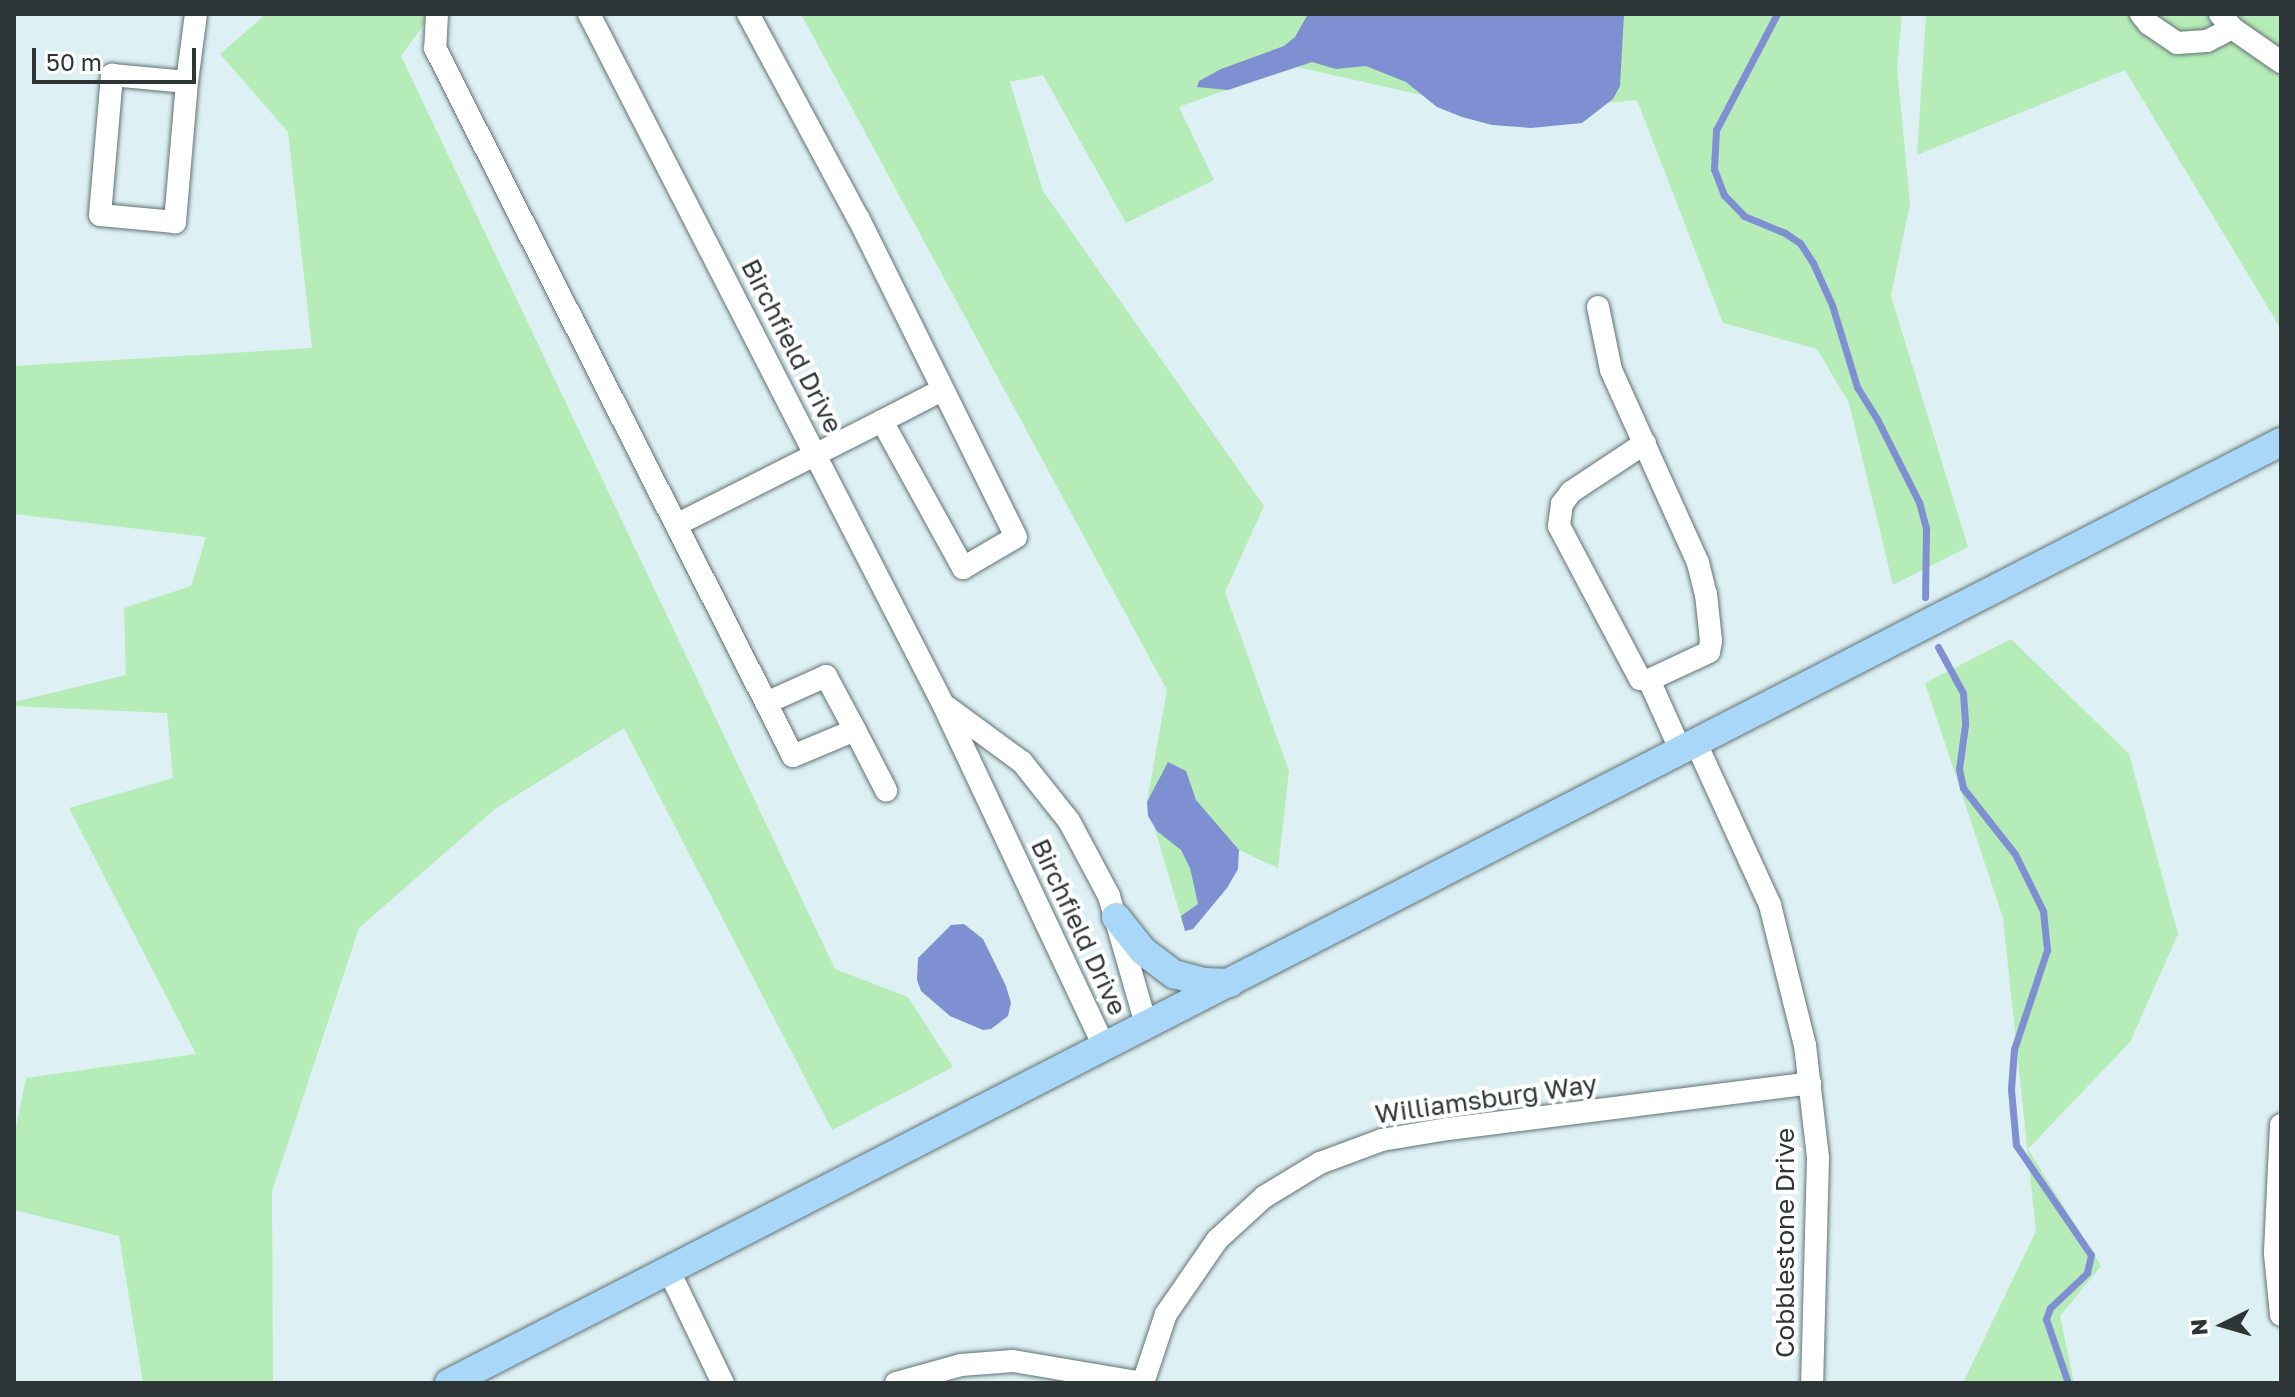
<!DOCTYPE html>
<html>
<head>
<meta charset="utf-8">
<style>
  body { margin:0 }
  #map { position:relative; width:2295px; height:1397px; overflow:hidden; background:#ddf0f3; font-family:"Golos Text",sans-serif }
  div>[style] { position:absolute }
  [style*='--x'] { left:calc(var(--x)*1px); top:calc(var(--y)*1px); width:calc(var(--w)*1px); rotate:calc(var(--a)*1deg) }
  .green>* { inset:0; background:#b6ecb8 }
  .water>* { inset:0; background:#7e8fd2 }
  .stream>* { height:7px; margin:-3.5px; padding:0 3.5px; transform-origin:3.5px; border-radius:3.5px; background:#7e8fd2 }
  .roads { filter:drop-shadow(0 0 2px #617275) drop-shadow(0 0 2px #617275) }
  .minor>* { height:22px; margin:-11px; padding:0 11px; transform-origin:11px; border-radius:11px; background:#fff }
  .major>* { height:28px; margin:-14px; padding:0 14px; transform-origin:14px; border-radius:14px; background:#a9d7f8 }
  span { translate:-50% -50%; white-space:nowrap; text-align:center; line-height:1.15; -webkit-text-stroke:8px #fff; paint-order:stroke }
  .street-label { font-size:26px; color:#2e3536 }
  .frame { position:absolute; inset:0; border:16px solid #2e3536; pointer-events:none }
  .north { position:absolute; left:2183px; top:1285px; width:80px; height:80px; -webkit-text-stroke:6px #fff; paint-order:stroke; rotate:265deg; font-size:22px; font-weight:700; line-height:32px; text-align:center; color:#2e3536 }
  .north::after { content:''; display:block; margin:auto; width:28px; height:36px; background:#2e3536; clip-path:polygon(50% 0,100% 100%,50% 72%,0 100%) }
  .scale { position:absolute; left:32px; top:48px; width:164px; height:36px; box-sizing:border-box; border:4px solid #2e3536; border-top:0; padding-left:10px; font-size:24px; line-height:28px; white-space:nowrap; color:#2e3536; -webkit-text-stroke:6px #fff; paint-order:stroke }
</style>
</head>
<body>
<div id="map">
  <div class="green">
    <i style="clip-path:polygon(266px 14px,431px 14px,401px 56px,835px 969px,908px 997px,953px 1067px,832px 1130px,624px 728px,495px 809px,359px 928px,272px 1191px,273px 1383px,143px 1383px,119px 1236px,14px 1210px,14px 1137px,26px 1078px,196px 1054px,69px 808px,173px 778px,167px 713px,14px 706px,14px 702px,126px 675px,124px 608px,191px 586px,206px 537px,14px 514px,14px 366px,312px 348px,288px 132px,220px 54px)"></i>
    <i style="clip-path:polygon(801px 14px,1902px 14px,1897px 68px,1910px 203px,1891px 296px,1968px 547px,1893px 585px,1849px 403px,1817px 349px,1723px 323px,1637px 100px,1501px 113px,1293px 66px,1179px 107px,1214px 180px,1126px 223px,1043px 75px,1010px 82px,1043px 191px,1264px 506px,1225px 592px,1289px 771px,1278px 868px,1239px 850px,1185px 931px,1147px 802px,1167px 690px)"></i>
    <i style="clip-path:polygon(1926px 14px,2281px 14px,2281px 329px,2125px 70px,1917px 155px)"></i>
    <i style="clip-path:polygon(2011px 639px,2129px 754px,2178px 934px,2130px 1042px,2028px 1149px,2101px 1266px,2060px 1316px,2074px 1383px,1963px 1383px,2036px 1231px,2003px 918px,1925px 683px)"></i>
  </div>
  <div class="water">
    <i style="clip-path:polygon(1308px 14px,1624px 14px,1620px 86px,1613px 99px,1582px 123px,1531px 128px,1492px 125px,1462px 117px,1437px 107px,1406px 82px,1366px 66px,1336px 69px,1312px 62px,1228px 90px,1197px 87px,1199px 81px,1221px 69px,1284px 46px,1295px 37px)"></i>
    <i style="clip-path:polygon(1168px 762px,1186px 771px,1196px 800px,1239px 850px,1238px 869px,1227px 888px,1193px 929px,1185px 931px,1181px 916px,1198px 904px,1190px 868px,1181px 850px,1157px 831px,1148px 816px,1147px 802px)"></i>
    <i style="clip-path:polygon(964px 924px,983px 939px,1006px 986px,1011px 1003px,1008px 1016px,991px 1029px,983px 1030px,950px 1016px,921px 991px,917px 980px,918px 958px,951px 925px)"></i>
  </div>
  <div class="stream">
    <i style="--x:1777;--y:14;--w:131;--a:117.7"></i>
    <i style="--x:1716;--y:130;--w:39;--a:93"></i>
    <i style="--x:1714;--y:169;--w:28;--a:69"></i>
    <i style="--x:1724;--y:195;--w:29;--a:46"></i>
    <i style="--x:1744;--y:216;--w:44;--a:22.5"></i>
    <i style="--x:1785;--y:233;--w:18;--a:34"></i>
    <i style="--x:1800;--y:243;--w:24;--a:57"></i>
    <i style="--x:1813;--y:263;--w:46;--a:65.7"></i>
    <i style="--x:1832;--y:305;--w:86;--a:73"></i>
    <i style="--x:1857;--y:387;--w:38;--a:58"></i>
    <i style="--x:1877;--y:419;--w:93;--a:63.2"></i>
    <i style="--x:1919;--y:502;--w:28;--a:75"></i>
    <i style="--x:1926;--y:529;--w:68;--a:90.8"></i>
    <i style="--x:1938;--y:647;--w:52;--a:61.5"></i>
    <i style="--x:1963;--y:693;--w:32;--a:86"></i>
    <i style="--x:1965;--y:725;--w:44;--a:97.8"></i>
    <i style="--x:1959;--y:769;--w:19;--a:78"></i>
    <i style="--x:1963;--y:788;--w:84;--a:51.8"></i>
    <i style="--x:2015;--y:854;--w:64;--a:63.8"></i>
    <i style="--x:2043;--y:911;--w:39;--a:84"></i>
    <i style="--x:2047;--y:950;--w:104;--a:108.4"></i>
    <i style="--x:2014;--y:1049;--w:40;--a:94.3"></i>
    <i style="--x:2011;--y:1089;--w:56;--a:84.9"></i>
    <i style="--x:2016;--y:1145;--w:133;--a:55.7"></i>
    <i style="--x:2091;--y:1255;--w:18;--a:103"></i>
    <i style="--x:2087;--y:1273;--w:51;--a:136.6"></i>
    <i style="--x:2050;--y:1308;--w:12;--a:110"></i>
    <i style="--x:2046;--y:1319;--w:68;--a:71"></i>
  </div>
  <div class="roads">
    <div class="minor">
      <i style="--x:437;--y:14;--w:34;--a:93"></i>
      <i style="--x:435;--y:48;--w:793;--a:63.18"></i>
      <i style="--x:793;--y:756;--w:67;--a:-22.8"></i>
      <i style="--x:855;--y:730;--w:68;--a:62.7"></i>
      <i style="--x:589;--y:14;--w:776;--a:62.84"></i>
      <i style="--x:943;--y:704;--w:376;--a:64.8"></i>
      <i style="--x:2141;--y:14;--w:13;--a:51"></i>
      <i style="--x:2149;--y:24;--w:34;--a:34"></i>
      <i style="--x:2177;--y:43;--w:30;--a:-4"></i>
      <i style="--x:2207;--y:41;--w:28;--a:-27"></i>
      <i style="--x:2220;--y:14;--w:18;--a:49"></i>
      <i style="--x:2232;--y:28;--w:60;--a:34.8"></i>
      <i style="--x:112;--y:75;--w:75;--a:5.3"></i>
      <i style="--x:187;--y:82;--w:141;--a:94.9"></i>
      <i style="--x:175;--y:222;--w:75;--a:-174.7"></i>
      <i style="--x:100;--y:215;--w:141;--a:-85.1"></i>
      <i style="--x:187;--y:82;--w:69;--a:-82.5"></i>
      <i style="--x:1598;--y:307;--w:64;--a:78.3"></i>
      <i style="--x:1611;--y:370;--w:212;--a:65.7"></i>
      <i style="--x:1698;--y:563;--w:32;--a:76"></i>
      <i style="--x:1706;--y:594;--w:47;--a:83.9"></i>
      <i style="--x:1711;--y:641;--w:11;--a:100"></i>
      <i style="--x:1709;--y:652;--w:66;--a:155"></i>
      <i style="--x:882;--y:421;--w:68;--a:-27.3"></i>
      <i style="--x:1645;--y:443;--w:89;--a:146.5"></i>
      <i style="--x:1571;--y:492;--w:15;--a:127"></i>
      <i style="--x:1562;--y:504;--w:22;--a:98"></i>
      <i style="--x:1559;--y:526;--w:173;--a:62.1"></i>
      <i style="--x:1640;--y:679;--w:9;--a:6"></i>
      <i style="--x:1649;--y:680;--w:76;--a:65.8"></i>
      <i style="--x:678;--y:524;--w:229;--a:-26.8"></i>
      <i style="--x:882;--y:421;--w:168;--a:61.1"></i>
      <i style="--x:963;--y:568;--w:61;--a:-30.3"></i>
      <i style="--x:1016;--y:537;--w:356;--a:-116.3"></i>
      <i style="--x:858;--y:218;--w:232;--a:-118.3"></i>
      <i style="--x:766;--y:703;--w:66;--a:-24.2"></i>
      <i style="--x:826;--y:676;--w:61;--a:61.8"></i>
      <i style="--x:947;--y:707;--w:93;--a:36.3"></i>
      <i style="--x:1022;--y:762;--w:75;--a:51.5"></i>
      <i style="--x:1069;--y:821;--w:85;--a:61.9"></i>
      <i style="--x:1109;--y:896;--w:133;--a:73.9"></i>
      <i style="--x:1695;--y:741;--w:180;--a:65.4"></i>
      <i style="--x:1770;--y:905;--w:144;--a:76"></i>
      <i style="--x:1805;--y:1045;--w:114;--a:83.4"></i>
      <i style="--x:1818;--y:1158;--w:225;--a:91.5"></i>
      <i style="--x:2281;--y:1125;--w:129;--a:92.7"></i>
      <i style="--x:2275;--y:1254;--w:61;--a:84.4"></i>
      <i style="--x:669;--y:1271;--w:124;--a:64.3"></i>
      <i style="--x:896;--y:1383;--w:67;--a:-15.5"></i>
      <i style="--x:961;--y:1365;--w:52;--a:-4.4"></i>
      <i style="--x:1013;--y:1361;--w:132;--a:9.6"></i>
      <i style="--x:1143;--y:1383;--w:73;--a:-71.6"></i>
      <i style="--x:1166;--y:1314;--w:90;--a:-55.4"></i>
      <i style="--x:1217;--y:1240;--w:64;--a:-42.5"></i>
      <i style="--x:1264;--y:1197;--w:66;--a:-31.3"></i>
      <i style="--x:1320;--y:1163;--w:66;--a:-20.4"></i>
      <i style="--x:1382;--y:1140;--w:67;--a:-9.5"></i>
      <i style="--x:1448;--y:1129;--w:365;--a:-7.2"></i>
    </div>
    <div class="major">
      <i style="--x:1116;--y:917;--w:43;--a:51.5"></i>
      <i style="--x:1143;--y:951;--w:39;--a:37"></i>
      <i style="--x:1174;--y:974;--w:31;--a:15"></i>
      <i style="--x:1204;--y:982;--w:26;--a:2"></i>
      <i style="--x:449;--y:1383;--w:2060;--a:-27.19"></i>
    </div>
  </div>
  <div class="street-label">
    <span style="left:792px;top:346px;rotate:63deg">Birchfield Drive</span>
    <span style="left:1079px;top:927px;rotate:65deg">Birchfield Drive</span>
    <span style="left:1486px;top:1099px;rotate:-8deg">Williamsburg Way</span>
    <span style="left:1785px;top:1243px;rotate:-90deg">Cobblestone Drive</span>
  </div>
  <div class="frame"></div>
  <div class="north">N</div>
  <div class="scale">50 m</div>
</div>
</body>
</html>
